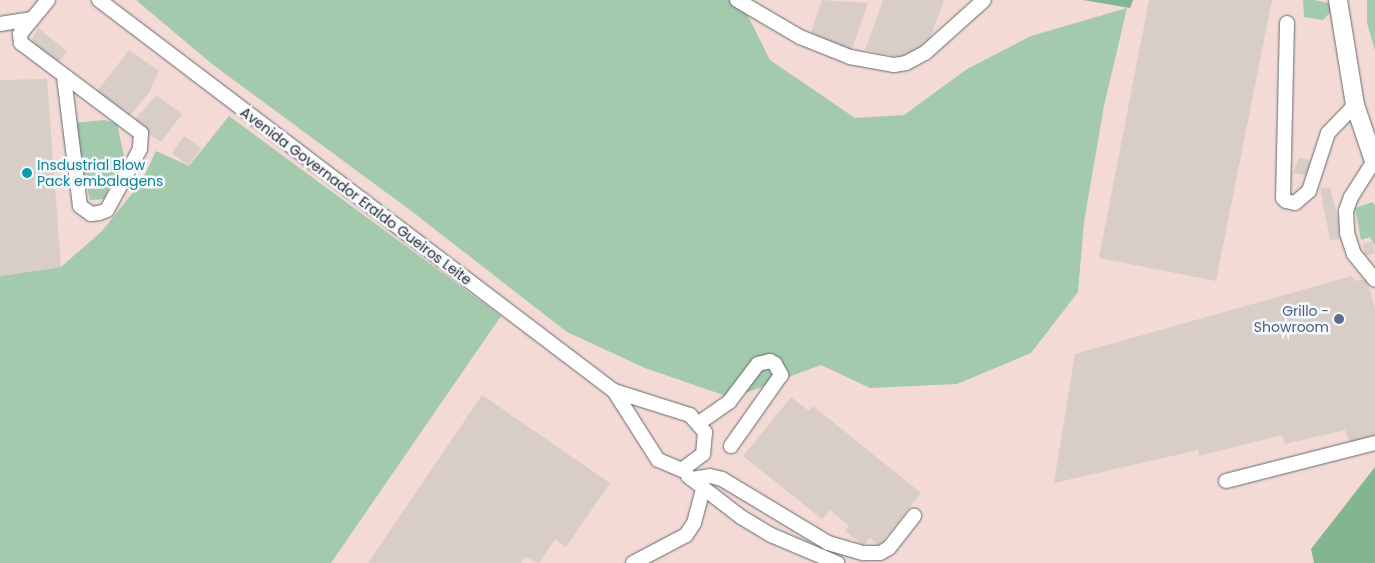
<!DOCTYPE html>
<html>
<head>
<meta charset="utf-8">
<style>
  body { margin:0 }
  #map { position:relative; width:1375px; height:563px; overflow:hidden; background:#e3ecf5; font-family:Poppins,sans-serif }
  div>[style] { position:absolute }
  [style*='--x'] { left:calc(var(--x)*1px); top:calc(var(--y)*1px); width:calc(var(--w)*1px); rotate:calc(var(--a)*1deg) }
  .industrial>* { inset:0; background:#f4dad4 }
  .green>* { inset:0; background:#a3caad }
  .forest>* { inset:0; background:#81b690 }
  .building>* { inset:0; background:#d9cdc7 }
  .roads { filter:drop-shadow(0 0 1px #626971) drop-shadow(0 0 1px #626971) }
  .minor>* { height:14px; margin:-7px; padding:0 7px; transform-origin:7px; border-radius:7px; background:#fff }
  .major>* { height:18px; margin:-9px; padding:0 9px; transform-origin:9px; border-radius:9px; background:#fff }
  .dots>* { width:14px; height:14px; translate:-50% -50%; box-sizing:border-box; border:2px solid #f4f8fe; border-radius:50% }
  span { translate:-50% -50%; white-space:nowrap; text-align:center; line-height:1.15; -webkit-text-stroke:5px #f4f8fe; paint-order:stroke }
  .culture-label { font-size:14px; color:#0d838f }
  .left { translate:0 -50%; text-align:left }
  .street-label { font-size:14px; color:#292c2f }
  .service-label { font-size:14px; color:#4e5e75 }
  .right { translate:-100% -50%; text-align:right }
</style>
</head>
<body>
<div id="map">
  <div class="industrial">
    <i style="clip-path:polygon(0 0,1375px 0,1375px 563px,0 563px)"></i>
  </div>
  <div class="green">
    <i style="clip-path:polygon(136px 0,740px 0,770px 60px,855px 118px,904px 115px,967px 69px,1031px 36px,1127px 8px,1104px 106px,1084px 222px,1078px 292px,1031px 353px,957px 384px,870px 388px,821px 365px,732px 398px,645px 368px,567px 332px,410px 210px,212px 64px)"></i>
    <i style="clip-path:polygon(1303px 0,1314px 0,1337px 5px,1323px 20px,1304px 17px)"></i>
    <i style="clip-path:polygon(1367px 0,1375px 0,1375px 50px,1367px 23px)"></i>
    <i style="clip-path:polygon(229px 116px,501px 316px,331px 563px,0 563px,0 276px,61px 267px,102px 231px,142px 181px,156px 151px,189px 166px)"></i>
    <i style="clip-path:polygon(105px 120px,117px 124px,124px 156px,104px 199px,90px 200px,72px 123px)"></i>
    <i style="clip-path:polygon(1373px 202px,1375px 206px,1375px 246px,1370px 237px,1361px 240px,1355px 208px)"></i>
  </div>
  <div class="forest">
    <i style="clip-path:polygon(1083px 0,1133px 0,1130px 8px)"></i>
    <i style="clip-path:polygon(1375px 467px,1375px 563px,1314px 563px,1311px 549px)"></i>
  </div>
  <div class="building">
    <i style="clip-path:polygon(822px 0,868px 3px,851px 52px,809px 38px)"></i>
    <i style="clip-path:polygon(883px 0,944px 0,930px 39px,909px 59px,865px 50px)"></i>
    <i style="clip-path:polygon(1149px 0,1272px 0,1216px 281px,1099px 258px)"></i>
    <i style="clip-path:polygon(38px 28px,67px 51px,57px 65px,29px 45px)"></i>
    <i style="clip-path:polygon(129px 50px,159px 71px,149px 93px,126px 120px,95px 94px)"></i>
    <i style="clip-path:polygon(47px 79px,61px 267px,0 276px,0 80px)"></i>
    <i style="clip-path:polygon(156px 95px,182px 114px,161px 142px,132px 123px)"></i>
    <i style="clip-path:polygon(184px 136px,201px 148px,189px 166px,172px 153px)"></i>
    <i style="clip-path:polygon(1299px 158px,1315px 161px,1309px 176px,1293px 173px)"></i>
    <i style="clip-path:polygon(1330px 187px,1343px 239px,1330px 240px,1320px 188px)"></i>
    <i style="clip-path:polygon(1372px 241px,1375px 253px,1365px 256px,1363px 244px)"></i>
    <i style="clip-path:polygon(1352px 276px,1355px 281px,1366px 279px,1375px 308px,1375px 440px,1351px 446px,1345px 430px,1285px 444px,1282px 435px,1199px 456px,1198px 450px,1054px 483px,1075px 354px)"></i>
    <i style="clip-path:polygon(482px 395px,610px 483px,566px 547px,555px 539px,539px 563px,525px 557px,521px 563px,368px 563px)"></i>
    <i style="clip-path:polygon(791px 397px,809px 411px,813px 406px,921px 493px,879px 546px,870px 538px,864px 546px,845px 531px,849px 526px,830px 510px,822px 519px,743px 456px)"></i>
  </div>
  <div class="roads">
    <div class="minor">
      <i style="--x:48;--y:0;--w:44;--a:129.5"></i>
      <i style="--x:20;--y:34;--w:9;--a:84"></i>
      <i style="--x:21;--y:43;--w:150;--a:36.9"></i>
      <i style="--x:141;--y:133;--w:16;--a:94"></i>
      <i style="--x:140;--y:149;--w:69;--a:118.4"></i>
      <i style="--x:107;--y:210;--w:9;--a:159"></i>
      <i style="--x:99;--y:213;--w:8;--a:173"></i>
      <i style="--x:91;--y:214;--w:14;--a:-144"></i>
      <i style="--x:80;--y:206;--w:130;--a:-97.1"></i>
      <i style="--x:99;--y:0;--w:647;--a:37.21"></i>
      <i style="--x:614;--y:391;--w:80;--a:17.5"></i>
      <i style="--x:690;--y:415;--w:23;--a:49"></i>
      <i style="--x:705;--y:432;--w:22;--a:95"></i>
      <i style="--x:703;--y:454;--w:26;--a:143"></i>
      <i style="--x:682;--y:470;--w:26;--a:-157"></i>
      <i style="--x:658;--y:460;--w:82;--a:-122.5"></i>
      <i style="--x:737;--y:0;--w:73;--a:30.4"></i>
      <i style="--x:800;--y:37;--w:54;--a:21.8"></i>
      <i style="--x:850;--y:57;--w:45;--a:10.3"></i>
      <i style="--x:894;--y:65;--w:12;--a:-9"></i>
      <i style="--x:906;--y:63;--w:21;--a:-28"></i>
      <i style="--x:925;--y:53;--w:79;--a:-41.9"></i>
      <i style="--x:1287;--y:23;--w:175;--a:91.3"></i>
      <i style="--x:1283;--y:198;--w:4;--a:45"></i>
      <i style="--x:1286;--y:201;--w:9;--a:13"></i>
      <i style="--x:1295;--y:203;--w:18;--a:-41"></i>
      <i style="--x:1309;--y:191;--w:61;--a:-71.9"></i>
      <i style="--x:1328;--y:133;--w:39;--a:-46"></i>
      <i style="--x:0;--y:24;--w:31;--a:-9"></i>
      <i style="--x:1374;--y:161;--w:43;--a:122.6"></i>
      <i style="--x:1351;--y:197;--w:15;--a:110"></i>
      <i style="--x:1346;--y:211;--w:22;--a:87"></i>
      <i style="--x:1347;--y:233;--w:22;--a:72"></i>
      <i style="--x:1354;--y:254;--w:33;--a:51"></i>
      <i style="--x:699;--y:423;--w:37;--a:-35"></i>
      <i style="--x:729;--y:402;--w:48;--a:-52.7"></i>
      <i style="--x:758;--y:364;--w:12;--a:-14"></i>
      <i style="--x:770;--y:361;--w:6;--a:31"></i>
      <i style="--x:775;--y:364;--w:13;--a:61"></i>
      <i style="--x:781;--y:375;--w:87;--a:125.2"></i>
      <i style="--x:688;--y:476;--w:67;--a:37.7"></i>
      <i style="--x:741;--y:517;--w:35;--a:31"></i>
      <i style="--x:771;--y:535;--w:72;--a:23"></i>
      <i style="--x:692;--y:479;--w:18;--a:-9"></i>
      <i style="--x:710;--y:476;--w:12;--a:14"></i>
      <i style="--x:722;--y:479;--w:124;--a:31.1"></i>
      <i style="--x:828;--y:543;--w:37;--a:16"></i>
      <i style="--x:864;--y:553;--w:16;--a:0"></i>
      <i style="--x:880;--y:553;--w:10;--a:-29"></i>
      <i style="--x:889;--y:548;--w:41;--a:-52"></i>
      <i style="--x:1226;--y:481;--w:154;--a:-14.3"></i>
      <i style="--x:633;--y:563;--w:60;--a:-27.8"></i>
      <i style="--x:686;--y:535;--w:14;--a:-56"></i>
      <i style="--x:694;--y:523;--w:35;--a:-75"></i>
    </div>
    <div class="major">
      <i style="--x:1338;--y:0;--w:106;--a:80.8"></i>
      <i style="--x:1355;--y:105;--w:62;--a:71.3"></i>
    </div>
  </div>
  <div class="dots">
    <i style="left:27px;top:173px;background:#0f9aa8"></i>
    <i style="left:1339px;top:319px;background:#5c6f8a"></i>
  </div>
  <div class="culture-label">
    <span class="left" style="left:37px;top:173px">Insdustrial Blow<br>Pack embalagens</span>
  </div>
  <div class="street-label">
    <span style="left:356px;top:196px;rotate:37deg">Avenida Governador Eraldo Gueiros Leite</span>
  </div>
  <div class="service-label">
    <span class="right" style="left:1329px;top:319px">Grillo -<br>Showroom</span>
  </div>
</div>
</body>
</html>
